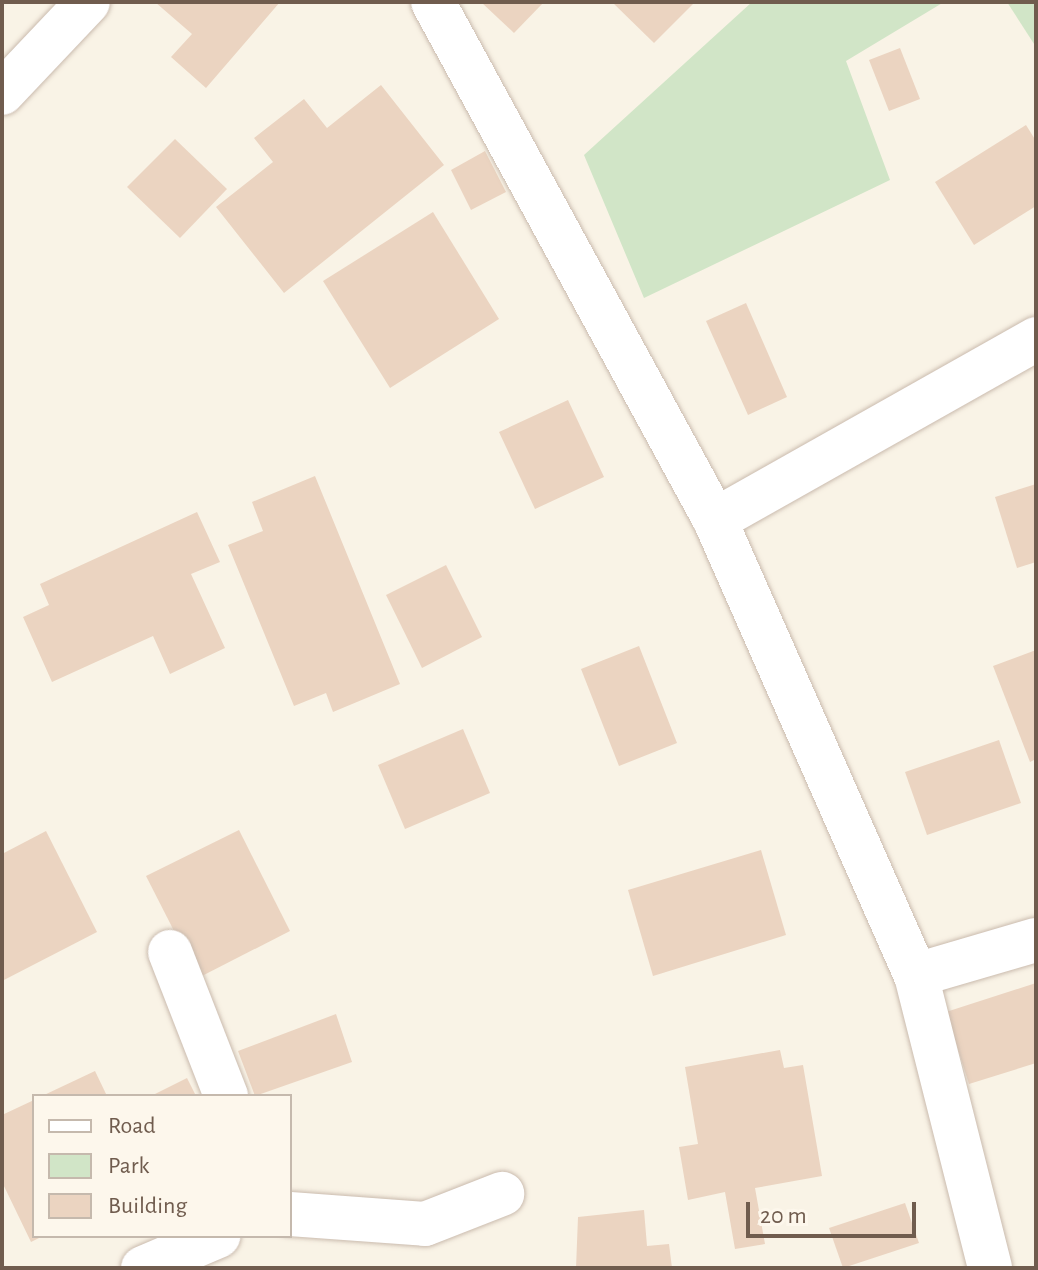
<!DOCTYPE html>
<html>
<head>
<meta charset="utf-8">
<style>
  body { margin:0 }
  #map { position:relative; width:1038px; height:1270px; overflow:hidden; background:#f9f3e6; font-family:"Alegreya Sans",sans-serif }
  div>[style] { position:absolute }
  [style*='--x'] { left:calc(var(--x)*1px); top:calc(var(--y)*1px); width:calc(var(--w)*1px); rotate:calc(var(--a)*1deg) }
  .green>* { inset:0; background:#d1e5c7 }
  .building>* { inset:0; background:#ebd4c1 }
  .roads { filter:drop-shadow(0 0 2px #cabbae) drop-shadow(0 0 2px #cabbae) }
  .minor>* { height:44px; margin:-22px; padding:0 22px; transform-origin:22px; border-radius:22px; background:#fff }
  span { translate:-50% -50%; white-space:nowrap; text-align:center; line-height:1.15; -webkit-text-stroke:6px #fdf7ec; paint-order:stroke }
  .frame { position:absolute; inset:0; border:4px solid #705c4e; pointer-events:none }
  .legend { position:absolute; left:32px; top:1094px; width:260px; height:144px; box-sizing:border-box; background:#fdf7ec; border:2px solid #c5b9ad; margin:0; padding:10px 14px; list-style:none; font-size:24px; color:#705c4e }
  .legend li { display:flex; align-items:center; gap:16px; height:40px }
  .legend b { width:40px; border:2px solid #c5b9ad }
  .scale { position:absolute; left:746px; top:1202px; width:170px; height:36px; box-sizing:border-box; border:4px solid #705c4e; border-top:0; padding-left:10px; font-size:24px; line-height:28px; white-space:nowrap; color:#705c4e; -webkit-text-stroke:6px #fdf7ec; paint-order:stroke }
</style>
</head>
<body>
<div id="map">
  <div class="green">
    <i style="clip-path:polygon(752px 2px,944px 2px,846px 61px,890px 180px,644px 298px,584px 155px)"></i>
    <i style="clip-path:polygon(1007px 2px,1036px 2px,1036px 47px)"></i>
  </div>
  <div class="building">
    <i style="clip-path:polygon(155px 2px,280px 2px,206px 88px,171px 57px,192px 34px)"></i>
    <i style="clip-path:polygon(481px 2px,544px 2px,514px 33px)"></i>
    <i style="clip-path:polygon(612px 2px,695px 2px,654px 43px)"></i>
    <i style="clip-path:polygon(900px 48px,920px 99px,889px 111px,869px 60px)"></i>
    <i style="clip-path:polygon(381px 85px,444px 165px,284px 293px,216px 207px,273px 162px,254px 138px,304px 99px,327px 128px)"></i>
    <i style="clip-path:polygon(1026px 125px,1036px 141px,1036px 206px,974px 245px,935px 182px)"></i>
    <i style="clip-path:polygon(175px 139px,227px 189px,180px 238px,127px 187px)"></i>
    <i style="clip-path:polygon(485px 151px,506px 192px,471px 210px,451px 170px)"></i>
    <i style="clip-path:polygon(433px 212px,499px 319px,390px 388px,323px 281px)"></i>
    <i style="clip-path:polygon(746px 303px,787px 397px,748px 415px,706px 321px)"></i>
    <i style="clip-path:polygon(568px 400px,604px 477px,535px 509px,499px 432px)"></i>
    <i style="clip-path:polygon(315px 476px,400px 684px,333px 712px,326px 693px,294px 706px,228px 545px,263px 531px,252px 502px)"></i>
    <i style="clip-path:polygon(1036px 484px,1036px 562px,1017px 568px,995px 497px)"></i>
    <i style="clip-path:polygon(197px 512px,220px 562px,191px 574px,225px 648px,170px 674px,153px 636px,52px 682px,23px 617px,49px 605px,40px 584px)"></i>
    <i style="clip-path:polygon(446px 565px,482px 637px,422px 668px,386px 595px)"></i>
    <i style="clip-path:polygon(639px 646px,677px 743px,619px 766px,581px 669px)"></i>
    <i style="clip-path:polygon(1036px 650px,1036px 759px,1030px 762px,993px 666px)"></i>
    <i style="clip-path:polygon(463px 729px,490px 793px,405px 829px,378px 765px)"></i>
    <i style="clip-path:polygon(999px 740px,1021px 803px,927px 835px,905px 772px)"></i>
    <i style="clip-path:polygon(239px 830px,290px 931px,198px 978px,146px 876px)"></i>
    <i style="clip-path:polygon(46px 831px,97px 932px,2px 981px,2px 854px)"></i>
    <i style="clip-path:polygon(761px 850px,786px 935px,653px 976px,628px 890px)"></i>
    <i style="clip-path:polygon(1036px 983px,1036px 1063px,969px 1084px,946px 1012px)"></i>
    <i style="clip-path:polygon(336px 1014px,352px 1062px,255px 1096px,238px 1051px)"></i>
    <i style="clip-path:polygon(780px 1050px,784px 1068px,803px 1065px,822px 1176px,755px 1188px,765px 1244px,735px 1249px,725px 1192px,688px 1200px,679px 1147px,698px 1144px,685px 1067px)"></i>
    <i style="clip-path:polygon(95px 1071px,107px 1096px,42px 1096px)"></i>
    <i style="clip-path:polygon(187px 1078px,196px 1096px,156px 1096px,155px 1094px)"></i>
    <i style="clip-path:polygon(34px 1100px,34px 1236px,43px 1236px,31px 1242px,2px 1182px,2px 1115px)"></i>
    <i style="clip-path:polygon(905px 1203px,919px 1243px,843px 1268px,829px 1228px)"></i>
    <i style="clip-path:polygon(644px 1210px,647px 1246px,669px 1244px,672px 1268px,576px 1268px,578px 1217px)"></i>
  </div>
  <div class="roads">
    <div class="minor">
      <i style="--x:433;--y:2;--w:590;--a:61.44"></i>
      <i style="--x:715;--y:520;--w:497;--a:66.2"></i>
      <i style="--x:916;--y:975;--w:302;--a:75.8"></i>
      <i style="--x:2;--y:93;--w:125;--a:-46.6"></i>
      <i style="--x:715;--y:520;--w:369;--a:-29.4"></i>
      <i style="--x:170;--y:952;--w:155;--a:68.7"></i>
      <i style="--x:916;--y:975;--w:125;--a:-16.3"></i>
      <i style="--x:290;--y:1214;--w:135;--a:4.2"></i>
      <i style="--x:425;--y:1224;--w:83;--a:-21.3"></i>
      <i style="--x:143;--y:1268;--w:82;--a:-23.1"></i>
    </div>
  </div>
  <div class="frame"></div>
  <ul class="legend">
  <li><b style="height:10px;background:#fff"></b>Road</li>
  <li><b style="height:22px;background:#d1e5c7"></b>Park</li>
  <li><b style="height:22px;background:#ebd4c1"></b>Building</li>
  </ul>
  <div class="scale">20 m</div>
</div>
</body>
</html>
